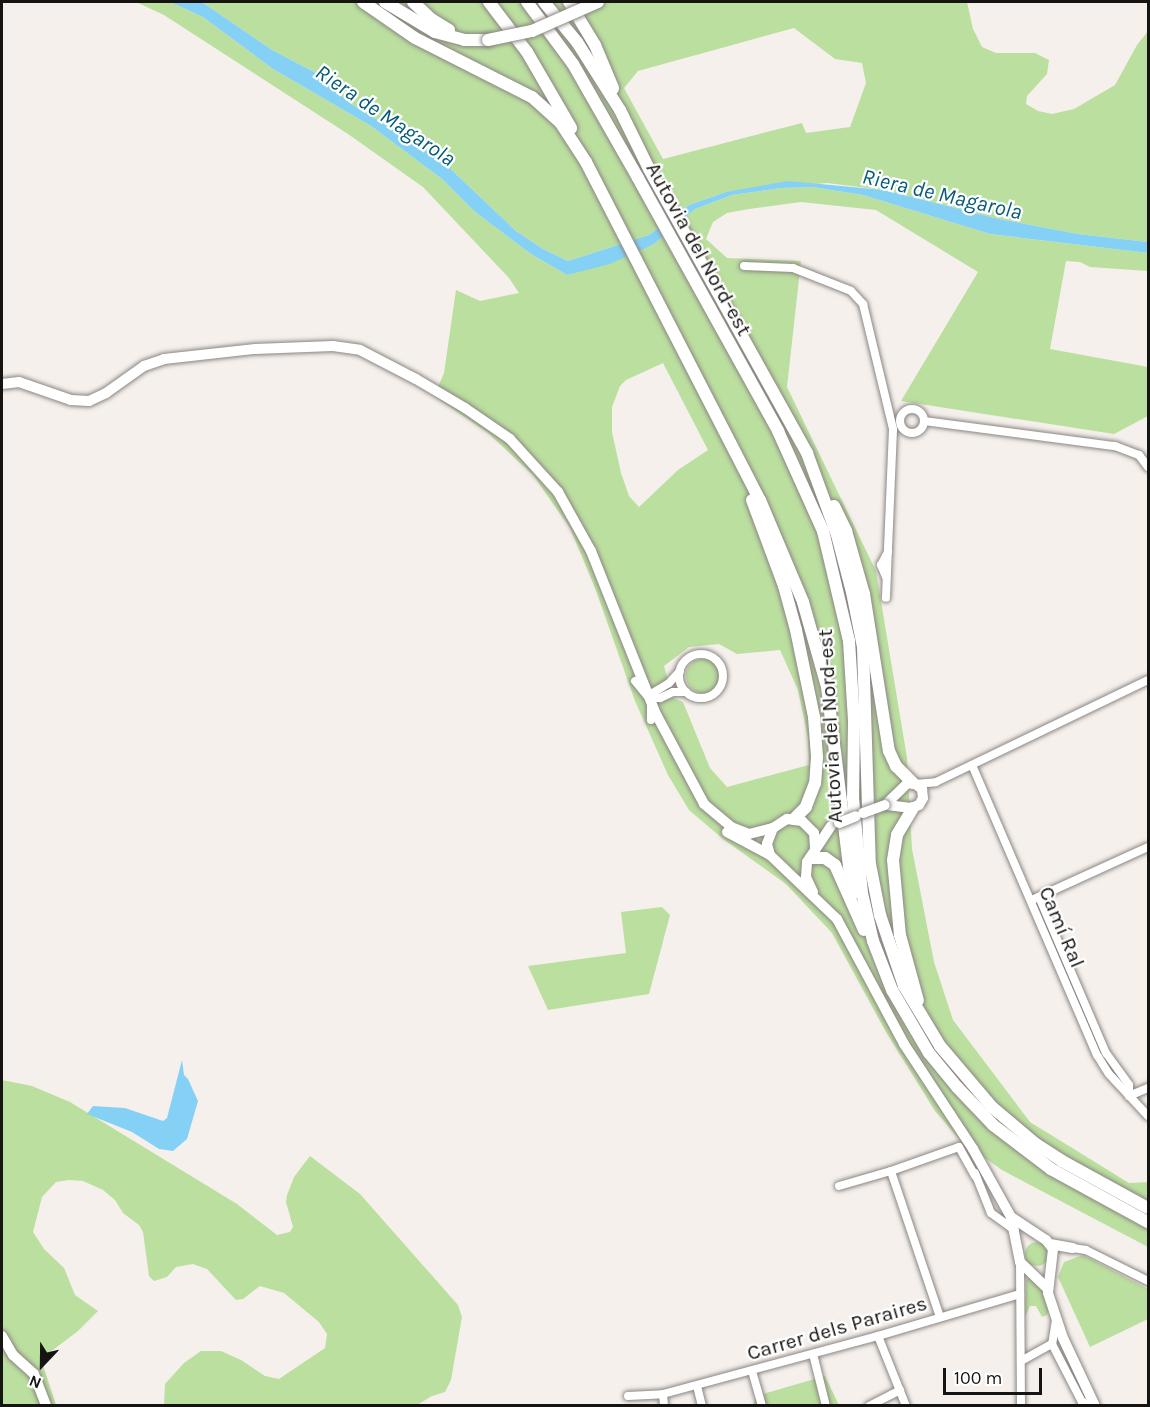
<!DOCTYPE html>
<html>
<head>
<meta charset="utf-8">
<style>
  body { margin:0 }
  #map { position:relative; width:1150px; height:1407px; overflow:hidden; background:#f5f0eb; font-family:Karla,sans-serif }
  div>[style] { position:absolute }
  [style*='--x'] { left:calc(var(--x)*1px); top:calc(var(--y)*1px); width:calc(var(--w)*1px); rotate:calc(var(--a)*1deg) }
  .green>* { inset:0; background:#bbdf9f }
  .round { border-radius:50% }
  .water>* { inset:0; background:#85d1f6 }
  .roads { filter:drop-shadow(0 0 2px #8b8682) drop-shadow(0 0 2px #8b8682) }
  .minor>* { height:8px; margin:-4px; padding:0 4px; transform-origin:4px; border-radius:4px; background:#fff }
  .minor>.ring { margin:-4px; padding:0; box-sizing:content-box; background:none; border:8px solid #fff; border-radius:50% }
  .major>* { height:10px; margin:-5px; padding:0 5px; transform-origin:5px; border-radius:5px; background:#fff }
  .highway>* { height:12px; margin:-6px; padding:0 6px; transform-origin:6px; border-radius:6px; background:#fff }
  .bridges { filter:drop-shadow(0 0 2px #8b8682) drop-shadow(0 0 2px #8b8682) }
  .major-bridge>* { height:10px; margin:-5px; padding:0 5px; transform-origin:5px; border-radius:5px; background:#fff }
  .highway-bridge>* { height:12px; margin:-6px; padding:0 6px; transform-origin:6px; border-radius:6px; background:#fff }
  span { translate:-50% -50%; white-space:nowrap; text-align:center; line-height:1.15; -webkit-text-stroke:4.5px #fff; paint-order:stroke }
  .street-label { font-size:21px; color:#161413 }
  .water-label { font-size:22px; color:#065b7a; font-style:italic }
  .frame { position:absolute; inset:0; border:3px solid #161413; pointer-events:none }
  .north { position:absolute; left:12px; top:1335px; width:60px; height:60px; -webkit-text-stroke:4px #fff; paint-order:stroke; rotate:202deg; font-size:16px; font-weight:700; line-height:24px; text-align:center; color:#161413 }
  .north::after { content:''; display:block; margin:auto; width:21px; height:27px; background:#161413; clip-path:polygon(50% 0,100% 100%,50% 72%,0 100%) }
  .scale { position:absolute; left:943px; top:1368px; width:99px; height:27px; box-sizing:border-box; border:3px solid #161413; border-top:0; padding-left:8px; font-size:18px; line-height:21px; white-space:nowrap; color:#161413; -webkit-text-stroke:4px #fff; paint-order:stroke }
</style>
</head>
<body>
<div id="map">
  <div class="green">
    <i style="clip-path:polygon(evenodd,136px 2px,170px 2px,203px 17px,273px 69px,371px 126px,442px 179px,474px 211px,531px 254px,567px 275px,654px 244px,695px 209px,732px 195px,781px 188px,812px 187px,863px 195px,990px 234px,1148px 253px,1148px 271px,1090px 267px,1080px 262px,1066px 261px,1050px 349px,1148px 367px,1148px 416px,1114px 434px,901px 401px,978px 272px,876px 210px,801px 202px,749px 209px,727px 213px,713px 222px,706px 239px,727px 258px,801px 261px,787px 387px,876px 571px,907px 758px,912px 849px,934px 962px,953px 1020px,1030px 1122px,1129px 1183px,1148px 1182px,1148px 1247px,1002px 1170px,961px 1141px,935px 1111px,886px 1032px,832px 933px,786px 884px,723px 839px,689px 810px,668px 775px,635px 701px,595px 588px,570px 528px,533px 475px,488px 433px,434px 396px,444px 373px,456px 290px,480px 301px,519px 293px,509px 278px,423px 187px,348px 134px,164px 15px,136px 2px,663px 363px,708px 450px,678px 470px,639px 507px,629px 496px,621px 473px,612px 432px,612px 407px,620px 386px,626px 380px,663px 363px,136px 2px,719px 644px,737px 654px,780px 650px,798px 690px,808px 738px,809px 765px,727px 787px,710px 768px,683px 702px,673px 698px,664px 666px,689px 647px,719px 644px)"></i>
    <i style="clip-path:polygon(evenodd,202px 2px,967px 2px,973px 29px,982px 47px,996px 53px,1035px 53px,1049px 60px,1047px 74px,1027px 96px,1026px 104px,1038px 111px,1052px 114px,1074px 109px,1115px 85px,1137px 45px,1148px 31px,1148px 242px,1078px 234px,999px 219px,884px 190px,827px 183px,726px 192px,689px 205px,649px 235px,568px 261px,543px 249px,516px 231px,439px 158px,348px 102px,318px 74px,272px 50px,202px 2px,794px 28px,835px 59px,862px 63px,866px 83px,850px 127px,806px 133px,802px 123px,663px 159px,624px 88px,638px 71px,794px 28px)"></i>
    <i class="round" style="left:686px;top:659px;width:34px;height:34px"></i>
    <i style="clip-path:polygon(662px 907px,670px 915px,649px 994px,548px 1010px,528px 966px,626px 953px,621px 912px)"></i>
    <i style="clip-path:polygon(2px 1080px,32px 1086px,70px 1102px,237px 1204px,277px 1235px,290px 1232px,293px 1227px,286px 1202px,287px 1195px,294px 1177px,310px 1156px,360px 1194px,458px 1305px,462px 1317px,451px 1380px,445px 1392px,432px 1396px,417px 1405px,164px 1405px,165px 1384px,184px 1363px,201px 1351px,221px 1351px,241px 1360px,265px 1376px,279px 1379px,325px 1348px,327px 1334px,319px 1322px,284px 1293px,260px 1286px,243px 1299px,236px 1300px,207px 1269px,193px 1264px,176px 1267px,167px 1277px,154px 1281px,149px 1276px,143px 1232px,139px 1225px,123px 1213px,115px 1200px,103px 1190px,83px 1181px,69px 1180px,56px 1182px,42px 1197px,33px 1232px,44px 1249px,64px 1268px,75px 1295px,98px 1311px,78px 1331px,41px 1359px,56px 1405px,2px 1406px)"></i>
    <i class="round" style="left:1025px;top:1242px;width:24px;height:24px"></i>
    <i style="clip-path:polygon(1083px 1255px,1148px 1289px,1148px 1319px,1090px 1347px,1058px 1277px,1064px 1262px)"></i>
    <i style="clip-path:polygon(1029px 1278px,1040px 1284px,1049px 1310px,1047px 1315px,1042px 1317px,1036px 1306px,1030px 1306px,1025px 1317px,1026px 1280px)"></i>
    <i style="clip-path:polygon(825px 1376px,839px 1405px,753px 1406px,756px 1396px)"></i>
  </div>
  <div class="water">
    <i style="clip-path:polygon(170px 2px,202px 2px,272px 50px,318px 74px,348px 102px,439px 158px,516px 231px,543px 249px,568px 261px,649px 235px,689px 205px,726px 192px,788px 181px,884px 190px,999px 219px,1078px 234px,1148px 242px,1148px 253px,990px 234px,863px 195px,812px 187px,781px 188px,732px 195px,695px 209px,654px 244px,610px 264px,567px 275px,531px 254px,474px 211px,442px 179px,371px 126px,273px 69px,203px 17px)"></i>
    <i style="clip-path:polygon(182px 1060px,184px 1075px,188px 1079px,198px 1101px,187px 1139px,173px 1151px,159px 1149px,132px 1132px,87px 1114px,93px 1106px,125px 1108px,163px 1121px,167px 1118px)"></i>
  </div>
  <div class="roads">
    <div class="minor">
      <i style="--x:744;--y:266;--w:49;--a:2.3"></i>
      <i style="--x:793;--y:268;--w:62;--a:21.6"></i>
      <i style="--x:851;--y:291;--w:18;--a:47"></i>
      <i style="--x:863;--y:304;--w:129;--a:76.5"></i>
      <i style="--x:893;--y:429;--w:169;--a:92.4"></i>
      <i class="ring" style="left:900px;top:409px;width:16px;height:16px"></i>
      <i style="--x:924;--y:421;--w:193;--a:7.5"></i>
      <i style="--x:1115;--y:446;--w:26;--a:21"></i>
      <i style="--x:1139;--y:455;--w:15;--a:53"></i>
      <i style="--x:886;--y:577;--w:13;--a:-113"></i>
      <i style="--x:881;--y:565;--w:15;--a:-62"></i>
      <i class="ring" style="left:679px;top:654px;width:36px;height:36px"></i>
      <i style="--x:635;--y:681;--w:22;--a:51"></i>
      <i style="--x:649;--y:698;--w:11;--a:0"></i>
      <i style="--x:660;--y:698;--w:14;--a:-25"></i>
      <i style="--x:673;--y:692;--w:13;--a:0"></i>
      <i style="--x:651;--y:720;--w:26;--a:-90"></i>
      <i style="--x:651;--y:694;--w:21;--a:-31"></i>
      <i style="--x:669;--y:683;--w:16;--a:-47"></i>
      <i style="--x:972;--y:765;--w:316;--a:66.7"></i>
      <i style="--x:1097;--y:1055;--w:22;--a:58"></i>
      <i style="--x:1109;--y:1074;--w:57;--a:47.1"></i>
      <i style="--x:915;--y:784;--w:21;--a:-5"></i>
      <i style="--x:936;--y:782;--w:235;--a:-25.7"></i>
      <i style="--x:1039;--y:897;--w:170;--a:66.8"></i>
      <i style="--x:1106;--y:1053;--w:39;--a:54"></i>
      <i style="--x:1129;--y:1085;--w:11;--a:90"></i>
      <i style="--x:1129;--y:1096;--w:21;--a:-23"></i>
      <i style="--x:1034;--y:899;--w:125;--a:-24.5"></i>
      <i style="--x:975;--y:1173;--w:43;--a:68.2"></i>
      <i style="--x:991;--y:1213;--w:29;--a:36"></i>
      <i style="--x:839;--y:1186;--w:54;--a:-16.1"></i>
      <i style="--x:1073;--y:1248;--w:13;--a:9"></i>
      <i style="--x:1086;--y:1250;--w:69;--a:26.6"></i>
      <i style="--x:1020;--y:1262;--w:144;--a:89.6"></i>
      <i style="--x:940;--y:1317;--w:154;--a:-108.6"></i>
      <i style="--x:891;--y:1171;--w:72;--a:-19.4"></i>
      <i style="--x:959;--y:1147;--w:33;--a:61"></i>
      <i style="--x:1056;--y:1320;--w:24;--a:99"></i>
      <i style="--x:1052;--y:1344;--w:70;--a:62.7"></i>
      <i style="--x:878;--y:1336;--w:75;--a:68.2"></i>
      <i style="--x:813;--y:1354;--w:54;--a:76"></i>
      <i style="--x:1021;--y:1361;--w:35;--a:-29"></i>
      <i style="--x:752;--y:1371;--w:36;--a:74"></i>
      <i style="--x:697;--y:1386;--w:21;--a:76"></i>
      <i style="--x:663;--y:1394;--w:223;--a:-15.1"></i>
      <i style="--x:878;--y:1336;--w:148;--a:-16.5"></i>
      <i style="--x:628;--y:1396;--w:35;--a:-3"></i>
      <i style="--x:663;--y:1394;--w:12;--a:85"></i>
      <i style="--x:869;--y:1406;--w:35;--a:-27"></i>
    </div>
    <div class="major">
      <i style="--x:2;--y:384;--w:17;--a:-7"></i>
      <i style="--x:19;--y:382;--w:55;--a:19.1"></i>
      <i style="--x:71;--y:400;--w:18;--a:3"></i>
      <i style="--x:89;--y:401;--w:19;--a:-25"></i>
      <i style="--x:106;--y:393;--w:47;--a:-35.4"></i>
      <i style="--x:144;--y:366;--w:21;--a:-19"></i>
      <i style="--x:164;--y:359;--w:92;--a:-6.3"></i>
      <i style="--x:255;--y:349;--w:78;--a:-2.2"></i>
      <i style="--x:333;--y:346;--w:27;--a:8"></i>
      <i style="--x:360;--y:350;--w:63;--a:27.4"></i>
      <i style="--x:416;--y:379;--w:57;--a:30.6"></i>
      <i style="--x:465;--y:408;--w:55;--a:34.6"></i>
      <i style="--x:510;--y:439;--w:72;--a:47.8"></i>
      <i style="--x:558;--y:492;--w:68;--a:60.8"></i>
      <i style="--x:591;--y:551;--w:175;--a:68.3"></i>
      <i style="--x:656;--y:714;--w:102;--a:61.9"></i>
      <i style="--x:704;--y:804;--w:35;--a:40"></i>
      <i style="--x:731;--y:827;--w:19;--a:21"></i>
      <i style="--x:749;--y:834;--w:25;--a:-14"></i>
      <i style="--x:773;--y:828;--w:17;--a:-33"></i>
      <i style="--x:787;--y:819;--w:15;--a:8"></i>
      <i style="--x:802;--y:821;--w:17;--a:45"></i>
      <i style="--x:814;--y:833;--w:15;--a:86"></i>
      <i style="--x:908;--y:783;--w:7;--a:8"></i>
      <i style="--x:915;--y:784;--w:9;--a:36"></i>
      <i style="--x:922;--y:789;--w:9;--a:84"></i>
      <i style="--x:923;--y:798;--w:8;--a:120"></i>
      <i style="--x:919;--y:805;--w:9;--a:159"></i>
      <i style="--x:911;--y:808;--w:26;--a:-173"></i>
      <i style="--x:885;--y:805;--w:32;--a:-44"></i>
      <i style="--x:773;--y:828;--w:17;--a:111"></i>
      <i style="--x:767;--y:844;--w:11;--a:75"></i>
      <i style="--x:770;--y:855;--w:93;--a:43.7"></i>
      <i style="--x:837;--y:919;--w:142;--a:61.8"></i>
      <i style="--x:904;--y:1044;--w:126;--a:56.7"></i>
      <i style="--x:973;--y:1149;--w:78;--a:60.8"></i>
      <i style="--x:1011;--y:1217;--w:46;--a:78.7"></i>
      <i style="--x:1020;--y:1262;--w:37;--a:44"></i>
      <i style="--x:727;--y:832;--w:49;--a:28.1"></i>
      <i style="--x:813;--y:892;--w:17;--a:-115"></i>
      <i style="--x:806;--y:877;--w:15;--a:-86"></i>
      <i style="--x:807;--y:862;--w:43;--a:-56.3"></i>
      <i style="--x:1011;--y:1217;--w:42;--a:33.3"></i>
      <i style="--x:1046;--y:1240;--w:11;--a:52"></i>
      <i style="--x:1053;--y:1249;--w:44;--a:96.5"></i>
      <i style="--x:1048;--y:1293;--w:47;--a:71.6"></i>
      <i style="--x:1063;--y:1338;--w:75;--a:64.8"></i>
      <i style="--x:1050;--y:1244;--w:23;--a:10"></i>
      <i style="--x:2;--y:1336;--w:22;--a:60"></i>
      <i style="--x:13;--y:1355;--w:28;--a:42"></i>
      <i style="--x:34;--y:1374;--w:34;--a:69"></i>
      <i style="--x:1083;--y:1403;--w:4;--a:56"></i>
    </div>
    <div class="highway">
      <i style="--x:363;--y:2;--w:63;--a:34.7"></i>
      <i style="--x:415;--y:38;--w:131;--a:26.8"></i>
      <i style="--x:532;--y:97;--w:38;--a:42"></i>
      <i style="--x:560;--y:122;--w:48;--a:57"></i>
      <i style="--x:586;--y:162;--w:380;--a:62.8"></i>
      <i style="--x:760;--y:500;--w:111;--a:67.1"></i>
      <i style="--x:803;--y:602;--w:88;--a:74.2"></i>
      <i style="--x:827;--y:687;--w:180;--a:83"></i>
      <i style="--x:849;--y:866;--w:27;--a:77"></i>
      <i style="--x:385;--y:2;--w:58;--a:31"></i>
      <i style="--x:435;--y:32;--w:30;--a:15"></i>
      <i style="--x:464;--y:40;--w:24;--a:0"></i>
      <i style="--x:413;--y:2;--w:25;--a:43"></i>
      <i style="--x:431;--y:19;--w:21;--a:31"></i>
      <i style="--x:489;--y:2;--w:63;--a:52.8"></i>
      <i style="--x:527;--y:52;--w:88;--a:59.9"></i>
      <i style="--x:527;--y:2;--w:77;--a:53.4"></i>
      <i style="--x:573;--y:64;--w:131;--a:60.3"></i>
      <i style="--x:638;--y:178;--w:289;--a:61"></i>
      <i style="--x:778;--y:431;--w:110;--a:65.8"></i>
      <i style="--x:823;--y:531;--w:113;--a:76.7"></i>
      <i style="--x:849;--y:641;--w:80;--a:86.4"></i>
      <i style="--x:854;--y:721;--w:77;--a:90.7"></i>
      <i style="--x:853;--y:798;--w:95;--a:84.6"></i>
      <i style="--x:862;--y:893;--w:49;--a:77.1"></i>
      <i style="--x:873;--y:941;--w:53;--a:68.8"></i>
      <i style="--x:892;--y:990;--w:73;--a:59.6"></i>
      <i style="--x:929;--y:1053;--w:44;--a:50.5"></i>
      <i style="--x:957;--y:1087;--w:52;--a:46.5"></i>
      <i style="--x:993;--y:1125;--w:73;--a:37.2"></i>
      <i style="--x:1051;--y:1169;--w:111;--a:28.7"></i>
      <i style="--x:544;--y:2;--w:52;--a:50.5"></i>
      <i style="--x:577;--y:42;--w:80;--a:57.7"></i>
      <i style="--x:620;--y:110;--w:66;--a:63.8"></i>
      <i style="--x:649;--y:169;--w:325;--a:60.9"></i>
      <i style="--x:807;--y:453;--w:87;--a:69.9"></i>
      <i style="--x:837;--y:535;--w:59;--a:75.3"></i>
      <i style="--x:852;--y:592;--w:56;--a:78.7"></i>
      <i style="--x:863;--y:647;--w:217;--a:88.2"></i>
      <i style="--x:870;--y:864;--w:52;--a:78.9"></i>
      <i style="--x:880;--y:915;--w:75;--a:71.3"></i>
      <i style="--x:904;--y:986;--w:70;--a:59"></i>
      <i style="--x:940;--y:1046;--w:80;--a:49.6"></i>
      <i style="--x:992;--y:1107;--w:57;--a:40.1"></i>
      <i style="--x:1036;--y:1144;--w:31;--a:33"></i>
      <i style="--x:1062;--y:1161;--w:98;--a:28.7"></i>
      <i style="--x:569;--y:2;--w:50;--a:58.8"></i>
      <i style="--x:595;--y:45;--w:47;--a:67.3"></i>
      <i style="--x:752;--y:500;--w:92;--a:69.6"></i>
      <i style="--x:784;--y:586;--w:46;--a:74.7"></i>
      <i style="--x:796;--y:630;--w:89;--a:78.3"></i>
      <i style="--x:814;--y:717;--w:40;--a:85.7"></i>
      <i style="--x:817;--y:757;--w:26;--a:94"></i>
      <i style="--x:815;--y:783;--w:26;--a:111"></i>
      <i style="--x:806;--y:807;--w:17;--a:135"></i>
      <i style="--x:834;--y:506;--w:28;--a:64"></i>
      <i style="--x:846;--y:531;--w:66;--a:74.1"></i>
      <i style="--x:864;--y:594;--w:159;--a:81"></i>
      <i style="--x:889;--y:751;--w:17;--a:65"></i>
      <i style="--x:896;--y:766;--w:24;--a:45"></i>
      <i style="--x:913;--y:808;--w:31;--a:121"></i>
      <i style="--x:897;--y:835;--w:25;--a:99"></i>
      <i style="--x:893;--y:860;--w:75;--a:84.7"></i>
      <i style="--x:900;--y:935;--w:68;--a:74.7"></i>
      <i style="--x:811;--y:858;--w:14;--a:0"></i>
      <i style="--x:825;--y:858;--w:12;--a:35"></i>
      <i style="--x:835;--y:865;--w:71;--a:66"></i>
    </div>
  </div>
  <div class="bridges">
    <div class="major-bridge">
      <i style="--x:863;--y:813;--w:23;--a:-20"></i>
      <i style="--x:839;--y:823;--w:18;--a:-22"></i>
    </div>
    <div class="highway-bridge">
      <i style="--x:488;--y:40;--w:45;--a:-11.6"></i>
      <i style="--x:532;--y:31;--w:72;--a:-23.7"></i>
    </div>
  </div>
  <div class="street-label">
    <span style="left:699px;top:249px;rotate:61deg">Autovia del Nord-est</span>
    <span style="left:830px;top:726px;rotate:-93deg">Autovia del Nord-est</span>
    <span style="left:1062px;top:927px;rotate:67deg">Camí Ral</span>
    <span style="left:837px;top:1328px;rotate:-16deg">Carrer dels Paraires</span>
  </div>
  <div class="water-label">
    <span style="left:385px;top:116px;rotate:34deg">Riera de Magarola</span>
    <span style="left:942px;top:195px;rotate:13deg">Riera de Magarola</span>
  </div>
  <div class="frame"></div>
  <div class="north">N</div>
  <div class="scale">100 m</div>
</div>
</body>
</html>
